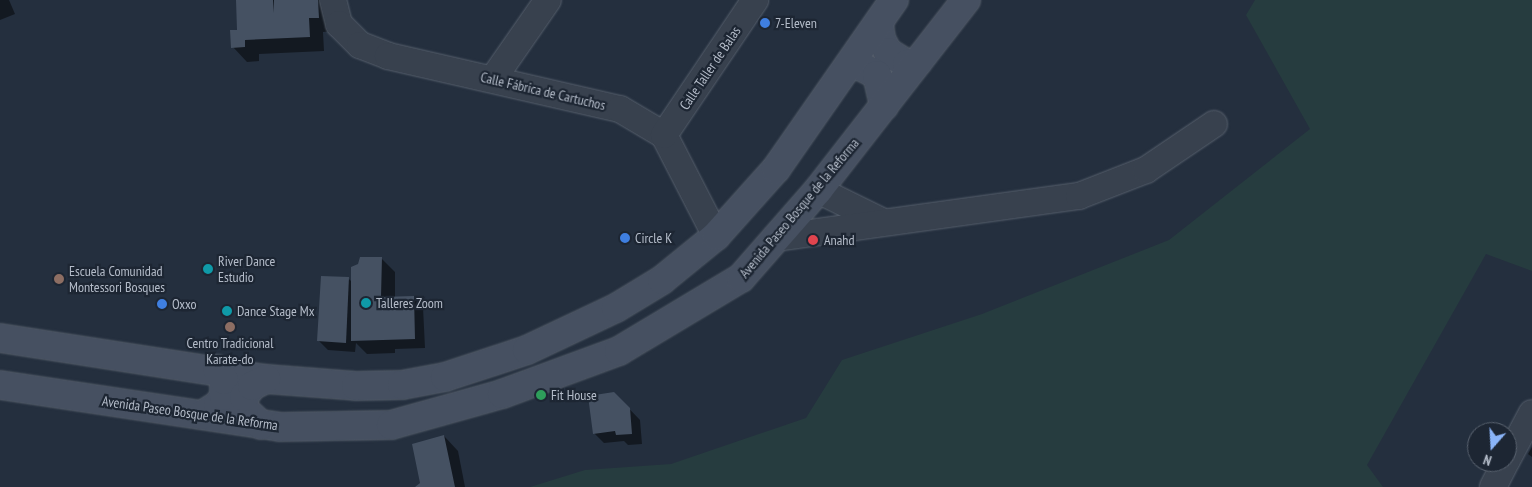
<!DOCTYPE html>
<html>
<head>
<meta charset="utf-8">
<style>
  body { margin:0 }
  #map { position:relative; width:1532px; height:487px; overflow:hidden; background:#242f3e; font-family:"PT Sans Narrow",sans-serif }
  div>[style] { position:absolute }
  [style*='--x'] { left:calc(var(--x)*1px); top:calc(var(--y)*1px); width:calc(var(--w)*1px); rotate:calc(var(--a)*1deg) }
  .green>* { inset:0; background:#263c3f }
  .shadow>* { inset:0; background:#0007 }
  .building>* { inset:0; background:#455162 }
  .roads { filter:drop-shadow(0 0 1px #565f6c) drop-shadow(0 0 1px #565f6c) }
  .street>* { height:26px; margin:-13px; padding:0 13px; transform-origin:13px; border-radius:13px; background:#38414e }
  .secondary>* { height:28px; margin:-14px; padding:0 14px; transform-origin:14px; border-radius:14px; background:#465061 }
  .dots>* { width:14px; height:14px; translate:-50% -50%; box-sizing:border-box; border:2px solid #1d2633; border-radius:50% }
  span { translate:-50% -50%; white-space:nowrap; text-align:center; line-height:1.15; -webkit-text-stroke:4.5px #1d2633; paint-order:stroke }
  .poi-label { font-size:14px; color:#b4bcc9 }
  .left { translate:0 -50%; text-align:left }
  .street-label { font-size:14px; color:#b4bcc9 }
  .north { position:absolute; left:1467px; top:422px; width:50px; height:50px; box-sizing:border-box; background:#1d2633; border:1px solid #59626f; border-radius:50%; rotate:199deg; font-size:14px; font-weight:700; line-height:20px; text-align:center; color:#b4bcc9 }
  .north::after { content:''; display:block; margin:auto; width:18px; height:22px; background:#8ab4f8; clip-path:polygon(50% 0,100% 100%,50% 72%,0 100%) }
</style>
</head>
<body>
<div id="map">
  <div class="green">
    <i style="clip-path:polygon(1255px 0,1532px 0,1532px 271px,1486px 254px,1367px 465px,1383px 487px,530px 487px,585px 470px,671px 464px,806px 418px,842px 360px,982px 314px,1169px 240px,1310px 129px,1246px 15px)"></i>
  </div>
  <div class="shadow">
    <i style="clip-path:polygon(0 0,9px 0,15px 14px,0 20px)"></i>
    <i style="clip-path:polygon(237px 0,331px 0,333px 31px,323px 32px,324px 51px,259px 54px,259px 61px,247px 62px,233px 47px,239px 31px)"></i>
    <i style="clip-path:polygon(381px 258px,395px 272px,395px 298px,413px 297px,423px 307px,425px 348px,395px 349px,395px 353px,367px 354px,356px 343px,355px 352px,328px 350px,318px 340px,349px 279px,352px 282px)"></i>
    <i style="clip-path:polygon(614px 393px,640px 420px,642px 444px,628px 445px,624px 441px,604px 443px,594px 433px)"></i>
    <i style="clip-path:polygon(444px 436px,458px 451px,465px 487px,418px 487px)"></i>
    <i style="clip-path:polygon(1532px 447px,1532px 457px,1528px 454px)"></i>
  </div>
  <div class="building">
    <i style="clip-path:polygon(236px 0,273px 0,274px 13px,274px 0,318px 0,319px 18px,309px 18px,310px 37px,245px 40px,245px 47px,231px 48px,230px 30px,237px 30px)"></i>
    <i style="clip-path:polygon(360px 257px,382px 257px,381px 297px,414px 296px,415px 339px,351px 341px,351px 267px,358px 264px)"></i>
    <i style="clip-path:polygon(321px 276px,349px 277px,346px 343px,317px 341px)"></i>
    <i style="clip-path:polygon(614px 392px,630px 408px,632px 434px,616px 435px,615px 431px,593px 434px,588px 396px)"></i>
    <i style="clip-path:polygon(444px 435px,455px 487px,415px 487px,420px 483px,412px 444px)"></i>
  </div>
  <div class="roads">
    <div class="street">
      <i style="--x:333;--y:0;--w:25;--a:76"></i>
      <i style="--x:339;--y:24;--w:30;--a:45"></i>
      <i style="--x:360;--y:45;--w:30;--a:21"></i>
      <i style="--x:388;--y:56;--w:238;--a:12.9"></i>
      <i style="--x:620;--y:109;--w:51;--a:30.6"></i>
      <i style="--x:664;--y:135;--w:114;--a:62.8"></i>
      <i style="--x:493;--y:79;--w:96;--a:-55.2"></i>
      <i style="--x:664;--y:135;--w:163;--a:-56"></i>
      <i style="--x:818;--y:190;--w:72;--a:26.2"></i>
      <i style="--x:775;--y:238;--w:307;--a:-7.9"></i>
      <i style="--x:1079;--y:196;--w:72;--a:-21.2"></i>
      <i style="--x:1146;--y:170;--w:82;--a:-34.1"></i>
      <i style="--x:1507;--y:460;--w:53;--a:-62"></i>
      <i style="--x:1493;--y:487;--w:28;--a:-63"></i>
    </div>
    <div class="secondary">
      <i style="--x:879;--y:24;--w:15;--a:82"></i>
      <i style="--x:881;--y:39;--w:15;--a:62"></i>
      <i style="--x:888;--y:52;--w:22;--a:32"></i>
      <i style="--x:907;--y:64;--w:11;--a:-10"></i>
      <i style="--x:852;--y:62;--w:28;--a:27"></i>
      <i style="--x:877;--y:75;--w:32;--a:77"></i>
      <i style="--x:0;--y:338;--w:269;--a:8.8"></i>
      <i style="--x:266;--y:379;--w:90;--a:4.4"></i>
      <i style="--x:356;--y:386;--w:46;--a:-1.2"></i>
      <i style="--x:402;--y:385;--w:44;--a:-10.5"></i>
      <i style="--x:445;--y:377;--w:86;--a:-18.2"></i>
      <i style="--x:527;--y:350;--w:98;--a:-25.3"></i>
      <i style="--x:616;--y:308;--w:54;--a:-31.3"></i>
      <i style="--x:662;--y:280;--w:70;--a:-39.2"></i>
      <i style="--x:716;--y:236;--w:90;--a:-48.2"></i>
      <i style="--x:776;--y:169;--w:206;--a:-55.1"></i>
      <i style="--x:0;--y:385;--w:283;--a:8.5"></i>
      <i style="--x:280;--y:427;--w:111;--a:-1"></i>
      <i style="--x:391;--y:425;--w:115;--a:-15.6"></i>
      <i style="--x:502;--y:394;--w:125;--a:-20.2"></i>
      <i style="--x:619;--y:351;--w:142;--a:-30.9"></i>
      <i style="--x:741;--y:278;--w:117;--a:-48.8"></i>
      <i style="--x:818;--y:190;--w:241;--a:-52.1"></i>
      <i style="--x:202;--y:415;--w:19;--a:-32"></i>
      <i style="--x:218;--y:405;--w:11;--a:-56"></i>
      <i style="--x:224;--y:396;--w:16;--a:-90"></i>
      <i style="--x:224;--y:380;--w:13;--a:-122"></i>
      <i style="--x:261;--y:425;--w:23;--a:-137"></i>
      <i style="--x:244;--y:409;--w:12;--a:-90"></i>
      <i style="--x:244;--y:397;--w:14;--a:-54"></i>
      <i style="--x:252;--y:386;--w:16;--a:-27"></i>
    </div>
  </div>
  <div class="dots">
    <i style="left:765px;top:23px;background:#3f7fe0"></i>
    <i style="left:625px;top:238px;background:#3f7fe0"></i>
    <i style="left:813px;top:240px;background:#e0444e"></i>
    <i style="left:208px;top:269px;background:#0f9aa8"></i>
    <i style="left:59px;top:279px;background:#8d6e63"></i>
    <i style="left:366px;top:303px;background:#0f9aa8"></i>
    <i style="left:162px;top:304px;background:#3f7fe0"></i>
    <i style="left:227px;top:311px;background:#0f9aa8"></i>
    <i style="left:230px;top:327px;background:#8d6e63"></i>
    <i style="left:541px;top:395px;background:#2e9e5b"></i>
  </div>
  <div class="poi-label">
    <span class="left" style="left:775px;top:23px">7-Eleven</span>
    <span class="left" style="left:635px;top:238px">Circle K</span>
    <span class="left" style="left:824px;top:240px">Anahd</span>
    <span class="left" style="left:218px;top:269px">River Dance<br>Estudio</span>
    <span class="left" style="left:69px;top:279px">Escuela Comunidad<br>Montessori Bosques</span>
    <span class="left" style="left:376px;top:303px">Talleres Zoom</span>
    <span class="left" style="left:172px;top:304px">Oxxo</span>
    <span class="left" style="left:237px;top:311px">Dance Stage Mx</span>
    <span style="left:230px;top:351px">Centro Tradicional<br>Karate-do</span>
    <span class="left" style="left:551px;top:395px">Fit House</span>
  </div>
  <div class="street-label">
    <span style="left:710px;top:68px;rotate:-56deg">Calle Taller de Balas</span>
    <span style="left:543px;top:91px;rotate:13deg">Calle Fábrica de Cartuchos</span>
    <span style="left:799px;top:208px;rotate:-50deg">Avenida Paseo Bosque de la Reforma</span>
    <span style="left:190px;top:413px;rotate:8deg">Avenida Paseo Bosque de la Reforma</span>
  </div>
  <div class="north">N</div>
</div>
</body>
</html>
